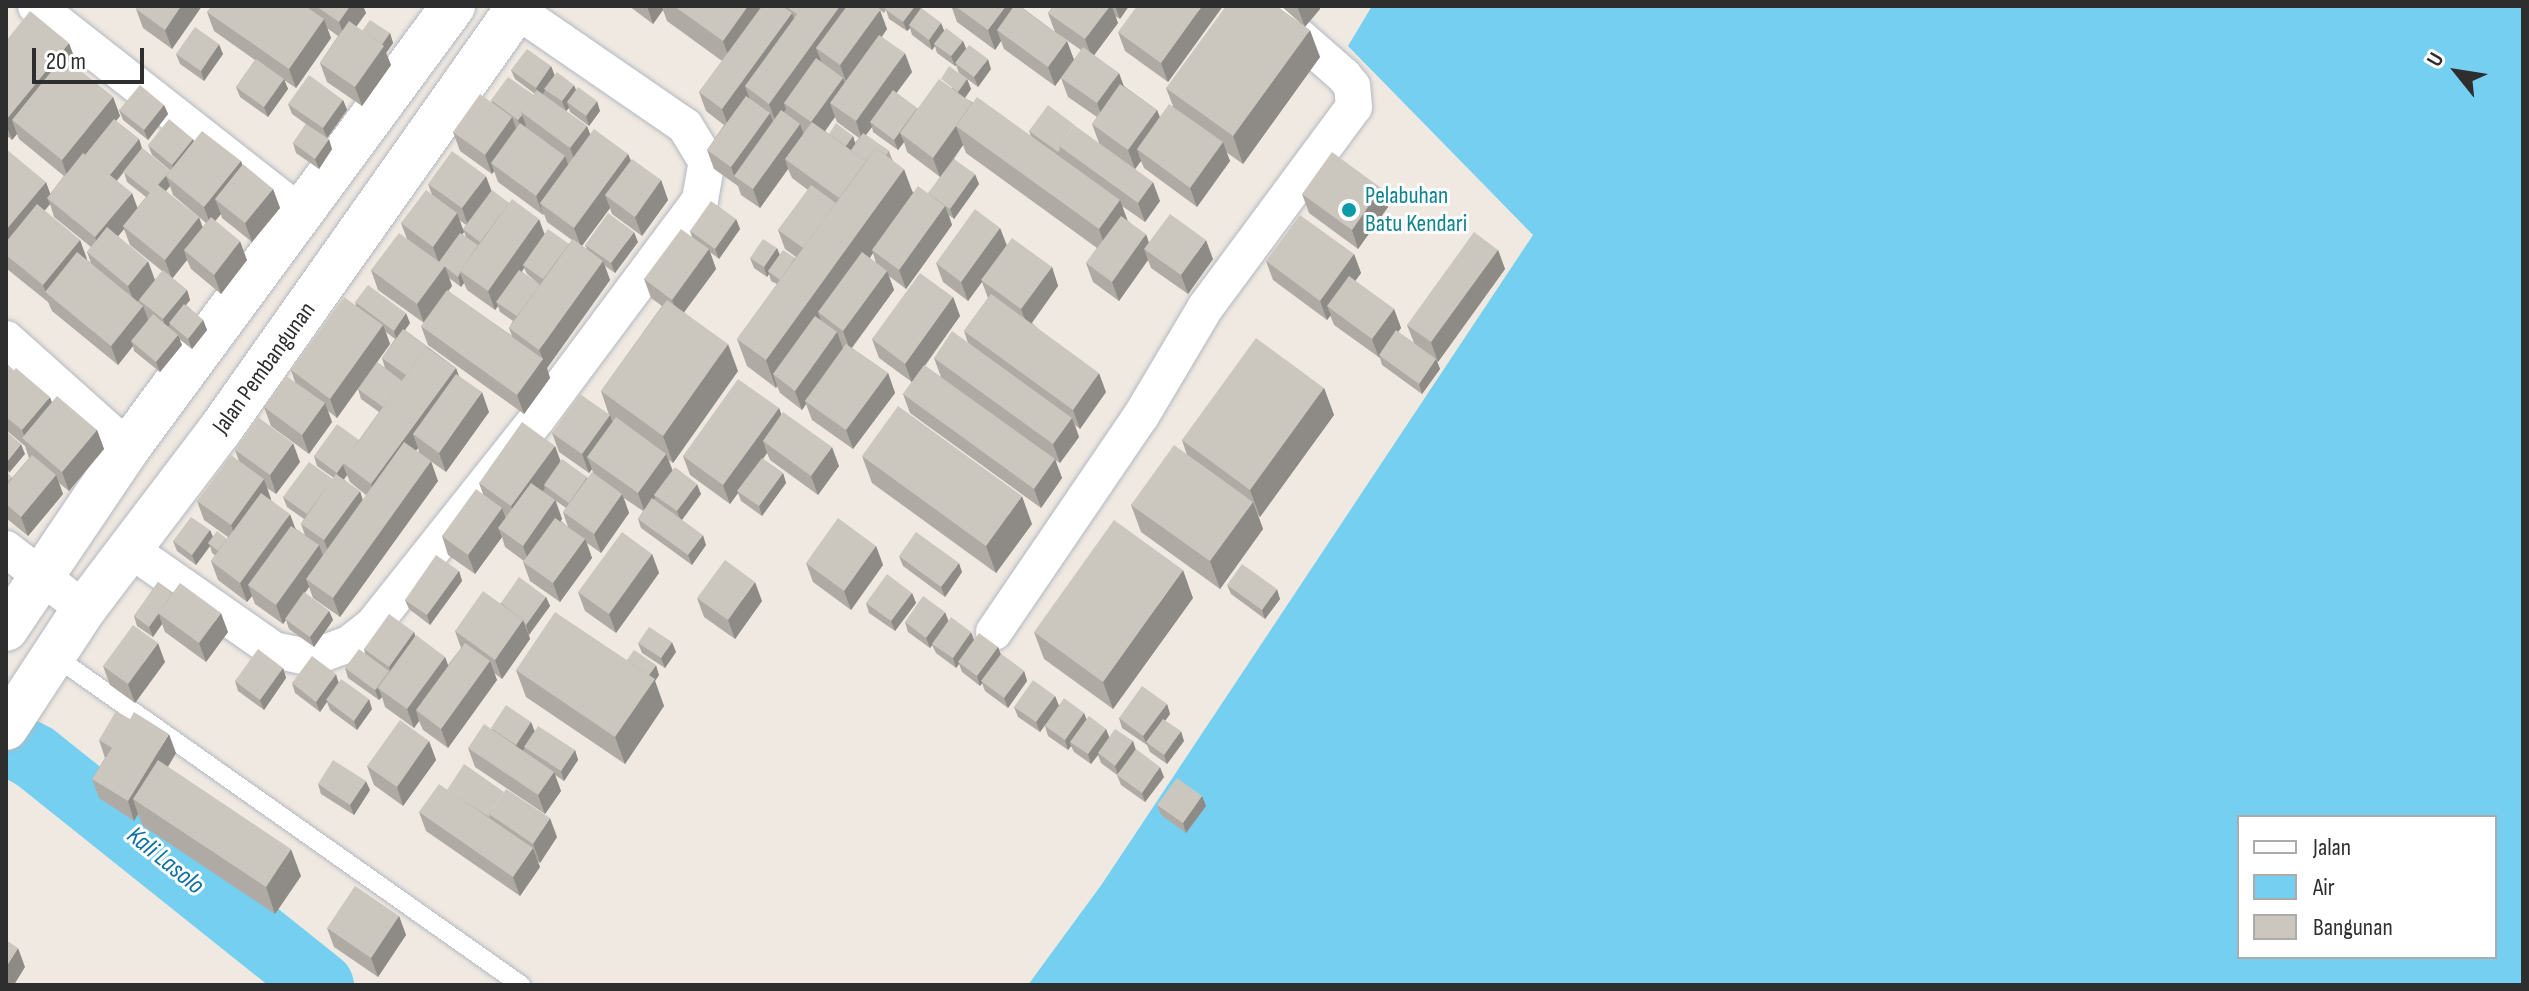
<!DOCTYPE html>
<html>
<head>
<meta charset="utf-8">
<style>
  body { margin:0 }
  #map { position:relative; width:2529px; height:991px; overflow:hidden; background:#efe9e1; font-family:"Sofia Sans Condensed",sans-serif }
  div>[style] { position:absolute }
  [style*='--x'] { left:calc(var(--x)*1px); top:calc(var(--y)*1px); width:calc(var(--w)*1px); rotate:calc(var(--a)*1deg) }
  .water>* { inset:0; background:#75cff0 }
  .river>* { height:66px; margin:-33px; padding:0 33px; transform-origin:33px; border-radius:33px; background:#75cff0 }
  .roads { filter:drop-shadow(0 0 2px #b4b7c1) drop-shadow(0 0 2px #b4b7c1) }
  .service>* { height:18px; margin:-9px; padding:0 9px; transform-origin:9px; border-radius:9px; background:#fff }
  .minor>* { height:36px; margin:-18px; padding:0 18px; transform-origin:18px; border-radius:18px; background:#fff }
  .secondary>* { height:44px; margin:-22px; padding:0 22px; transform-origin:22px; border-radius:22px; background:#fff }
  .wall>* { inset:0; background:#afaba4 }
  .shaded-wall>* { inset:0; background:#8e8b86 }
  .building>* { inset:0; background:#cbc7bf }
  .dots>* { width:22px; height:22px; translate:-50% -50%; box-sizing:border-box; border:4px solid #fff; border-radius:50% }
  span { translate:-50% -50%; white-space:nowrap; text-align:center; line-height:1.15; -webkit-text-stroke:6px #fff; paint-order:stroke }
  .culture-label { font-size:24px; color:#0d838f }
  .left { translate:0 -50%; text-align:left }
  .street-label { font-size:24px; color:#2e2e2e }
  .water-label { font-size:26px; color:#0d6fa3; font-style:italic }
  .frame { position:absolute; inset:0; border:8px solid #2e2e2e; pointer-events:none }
  .legend { position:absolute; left:2237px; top:815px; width:260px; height:144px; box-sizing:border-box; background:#fff; border:2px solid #ababab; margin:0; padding:10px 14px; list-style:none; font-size:24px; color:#2e2e2e }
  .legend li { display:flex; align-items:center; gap:16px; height:40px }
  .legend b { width:40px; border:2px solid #ababab }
  .north { position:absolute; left:2417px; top:32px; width:80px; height:80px; -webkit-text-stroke:6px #fff; paint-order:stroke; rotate:300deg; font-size:22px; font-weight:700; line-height:32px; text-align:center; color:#2e2e2e }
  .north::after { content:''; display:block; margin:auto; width:28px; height:36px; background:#2e2e2e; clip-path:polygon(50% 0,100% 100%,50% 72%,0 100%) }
  .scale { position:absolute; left:32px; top:48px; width:112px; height:36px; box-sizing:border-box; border:4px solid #2e2e2e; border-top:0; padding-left:10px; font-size:24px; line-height:28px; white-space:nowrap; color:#2e2e2e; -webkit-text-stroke:6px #fff; paint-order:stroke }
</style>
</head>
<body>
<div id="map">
  <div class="water">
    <i style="clip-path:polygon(evenodd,1372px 6px,2523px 6px,2523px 985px,1028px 985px,1102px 884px,1533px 235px,1348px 46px,1372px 6px,2239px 817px,2495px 817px,2495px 957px,2239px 957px,2239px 817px)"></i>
  </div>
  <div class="river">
    <i style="--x:6;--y:741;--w:33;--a:29"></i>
    <i style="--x:35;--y:757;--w:366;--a:38.6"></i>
  </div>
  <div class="roads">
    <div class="service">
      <i style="--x:53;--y:655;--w:573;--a:35.19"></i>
    </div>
    <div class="minor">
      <i style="--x:36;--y:6;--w:340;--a:38.1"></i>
      <i style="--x:6;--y:339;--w:164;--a:41.8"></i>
      <i style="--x:6;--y:549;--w:98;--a:37.6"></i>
      <i style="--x:131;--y:550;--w:174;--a:35"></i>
      <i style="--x:274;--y:650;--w:38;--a:12"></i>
      <i style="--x:311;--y:658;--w:40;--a:-20.2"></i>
      <i style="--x:349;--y:644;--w:31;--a:-38"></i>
      <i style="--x:373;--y:625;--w:263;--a:-51.5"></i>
      <i style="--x:537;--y:419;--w:273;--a:-53.3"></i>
      <i style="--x:700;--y:200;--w:39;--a:-80"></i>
      <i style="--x:707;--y:162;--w:42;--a:-121.4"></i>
      <i style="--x:685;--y:126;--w:205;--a:-145.5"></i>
      <i style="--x:994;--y:632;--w:261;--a:-55.8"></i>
      <i style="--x:1141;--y:416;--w:126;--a:-59.3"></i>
      <i style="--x:1205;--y:308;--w:250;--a:-53.5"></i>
      <i style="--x:1354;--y:107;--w:21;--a:-95"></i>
      <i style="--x:1352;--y:86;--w:13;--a:-129"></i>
      <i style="--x:1344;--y:76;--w:106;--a:-138.8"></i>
    </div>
    <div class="secondary">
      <i style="--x:6;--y:629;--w:218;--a:-56"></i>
      <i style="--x:128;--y:448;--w:549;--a:-53.67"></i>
      <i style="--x:6;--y:728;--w:142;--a:-56.8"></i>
      <i style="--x:84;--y:609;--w:225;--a:-52.8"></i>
      <i style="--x:220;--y:430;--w:519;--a:-54.81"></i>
    </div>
  </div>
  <div class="wall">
    <i style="clip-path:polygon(138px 6px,202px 6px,172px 49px,143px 28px,136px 9px)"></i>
    <i style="clip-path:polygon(212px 6px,363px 6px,366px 13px,356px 27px,362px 31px,390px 33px,393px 43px,386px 53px,391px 65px,362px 106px,327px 82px,320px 63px,338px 36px,327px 28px,331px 38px,296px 88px,284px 80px,288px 89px,268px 117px,240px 97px,236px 87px,255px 60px,214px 31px,207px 12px)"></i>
    <i style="clip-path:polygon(evenodd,629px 6px,874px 6px,887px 29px,882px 37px,912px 72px,896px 93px,918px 109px,967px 79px,971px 89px,965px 98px,1031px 136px,1029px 131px,1099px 143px,1092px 124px,1097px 117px,1068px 97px,1061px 78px,1081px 50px,1055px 32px,1048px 13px,1053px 6px,1129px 6px,1120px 19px,1115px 16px,1118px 23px,1094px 55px,1124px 86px,1157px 110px,1160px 117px,1173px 106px,1166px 88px,1299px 22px,1281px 6px,1319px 6px,1320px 9px,1305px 26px,1320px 57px,1243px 164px,1226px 152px,1230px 161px,1197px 207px,1144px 168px,1141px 161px,1135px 169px,1160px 201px,1145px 222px,1122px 206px,1127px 220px,1149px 243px,1213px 259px,1188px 294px,1151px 268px,1148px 260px,1119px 301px,1093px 282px,1086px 263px,1097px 248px,966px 153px,963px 145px,954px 159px,979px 184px,954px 219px,949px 215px,952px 225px,906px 289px,889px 276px,894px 290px,852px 348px,888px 373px,895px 393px,853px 449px,812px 420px,806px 404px,802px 410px,780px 393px,777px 386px,776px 388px,747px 366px,737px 339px,777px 284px,771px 281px,769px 274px,767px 277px,754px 268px,750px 258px,777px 248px,779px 254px,796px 258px,796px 257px,785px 249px,778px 230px,808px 190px,792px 178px,788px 169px,760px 208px,741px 195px,738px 186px,714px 169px,707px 150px,724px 125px,706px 111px,699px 92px,722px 61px,667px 21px,663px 10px,653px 24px,629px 6px,835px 117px,837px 122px,859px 138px,855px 143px,853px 136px,829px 134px,825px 131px,835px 117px,629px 6px,872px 127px,873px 132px,898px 150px,904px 142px,907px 152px,940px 177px,929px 194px,913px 192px,892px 159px,889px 151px,866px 135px,872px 127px,629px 6px,873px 253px,876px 263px,870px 258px,873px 253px)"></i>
    <i style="clip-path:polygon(875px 6px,921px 6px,922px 9px,941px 23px,944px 31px,963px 41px,966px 49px,991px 69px,978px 87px,959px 73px,956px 65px,955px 66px,937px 53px,935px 46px,932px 50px,912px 35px,910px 28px,907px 31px,889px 19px,886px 10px,884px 13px)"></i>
    <i style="clip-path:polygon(949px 6px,1020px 6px,1067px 41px,1074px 60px,1055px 86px,1004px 49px,1001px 41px,995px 50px,957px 22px,952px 8px)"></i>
    <i style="clip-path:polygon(1223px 6px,1168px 82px,1125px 51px,1118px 32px)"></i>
    <i style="clip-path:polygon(evenodd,6px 41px,76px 62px,73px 65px,113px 97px,120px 116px,116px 121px,139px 139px,142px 148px,170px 171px,171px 171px,152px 155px,148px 145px,193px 139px,194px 141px,241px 161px,242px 166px,273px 189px,280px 208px,252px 242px,222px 218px,221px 214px,215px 221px,247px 260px,221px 294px,191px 269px,187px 260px,172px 278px,187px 290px,190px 300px,186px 305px,203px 320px,207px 330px,192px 349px,179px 339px,182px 345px,160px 372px,134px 351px,133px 346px,118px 365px,52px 311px,48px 302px,7px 269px,6px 149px,50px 194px,64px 176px,19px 139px,17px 134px,12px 140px,6px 135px,6px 41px,124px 172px,127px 182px,146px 197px,137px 208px,117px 181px,124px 172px,6px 41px,170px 186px,173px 195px,206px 223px,203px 227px,166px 191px,170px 186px,6px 41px,50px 204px,54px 217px,91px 247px,87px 252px,91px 263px,86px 259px,80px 240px,44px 211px,50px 204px,6px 41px,124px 229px,130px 245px,162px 271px,155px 280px,118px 236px,124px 229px)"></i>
    <i style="clip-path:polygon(176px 54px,223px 54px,204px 81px,180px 64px)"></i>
    <i style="clip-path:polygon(evenodd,551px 66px,554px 75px,576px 90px,600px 111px,589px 126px,570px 112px,569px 108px,566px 111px,587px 126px,590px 134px,628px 154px,631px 160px,661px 180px,668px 200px,642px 236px,612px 214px,610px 208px,582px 246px,587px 249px,585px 245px,638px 242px,615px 273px,605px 266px,610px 280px,547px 368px,550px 378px,524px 414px,428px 345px,421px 326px,424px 323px,378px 290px,371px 270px,407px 239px,401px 223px,432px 195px,428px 184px,491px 191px,509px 203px,545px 234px,569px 244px,572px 240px,547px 222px,544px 214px,543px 215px,498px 182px,494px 171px,492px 174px,460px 151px,453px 132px,492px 102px,491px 100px,534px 95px,535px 94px,515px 79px,511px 70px,551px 66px,459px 220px,466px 225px,463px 229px,466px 237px,462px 234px,464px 232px,459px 220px,551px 66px,524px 268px,527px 274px,540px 285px,522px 272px,524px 268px,551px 66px,449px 278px,461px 287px,464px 283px,467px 290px,495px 310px,498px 306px,500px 312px,513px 321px,509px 328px,512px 336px,448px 291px,452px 286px,449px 278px)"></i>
    <i style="clip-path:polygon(343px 100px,347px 110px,327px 138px,332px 149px,319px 169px,296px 153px,293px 143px,306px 124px,292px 114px,288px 104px)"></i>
    <i style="clip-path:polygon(164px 105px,168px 114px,148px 140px,123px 120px,119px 110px)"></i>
    <i style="clip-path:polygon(1302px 194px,1388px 207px,1358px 249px,1309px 213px)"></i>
    <i style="clip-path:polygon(evenodd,736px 219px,740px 229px,719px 259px,710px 252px,716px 269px,684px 312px,738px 371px,673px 463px,669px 460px,673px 471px,701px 494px,682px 520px,706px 545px,692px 565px,641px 528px,638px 519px,643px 511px,624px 498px,629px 513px,601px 553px,587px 543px,592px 558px,560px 602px,530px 581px,523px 562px,524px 561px,505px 547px,502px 537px,475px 574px,448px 555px,442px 536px,483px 494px,479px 483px,555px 446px,560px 462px,588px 478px,593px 473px,592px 469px,589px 473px,559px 452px,552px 433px,609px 415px,601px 391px,662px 306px,651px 298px,644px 279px,692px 237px,690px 231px,736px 219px,556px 501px,566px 508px,563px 512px,568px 527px,561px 521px,562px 519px,556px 501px)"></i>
    <i style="clip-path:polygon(1000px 228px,1007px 245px,1052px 267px,1058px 286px,1032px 323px,1106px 392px,1080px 429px,1075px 425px,1079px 437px,1060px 463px,1055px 460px,1062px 478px,1041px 508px,910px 413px,903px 394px,912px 382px,879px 358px,872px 339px,953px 297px,960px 316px,925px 366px,941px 377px,934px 358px,968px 343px,964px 331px,988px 298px,982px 282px,968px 301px,943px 282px,936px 263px)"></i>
    <i style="clip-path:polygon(1498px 250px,1505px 269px,1438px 362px,1437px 361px,1440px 369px,1422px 394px,1382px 365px,1380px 358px,1334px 325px,1330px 315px,1327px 320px,1273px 280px,1266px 261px,1354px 254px,1361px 273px,1355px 281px,1394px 309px,1401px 328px,1398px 332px,1414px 343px,1407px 325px)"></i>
    <i style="clip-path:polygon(evenodd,355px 302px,410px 323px,405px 330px,456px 368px,458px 375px,489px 412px,446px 472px,419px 453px,418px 448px,416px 451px,438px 481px,340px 617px,313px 598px,309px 587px,305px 593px,329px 611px,333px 620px,314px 647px,289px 629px,286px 620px,283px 624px,255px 604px,252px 596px,247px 602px,218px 580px,211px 561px,215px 555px,212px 553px,210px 546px,196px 565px,177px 551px,173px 541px,210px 530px,213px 537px,227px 539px,228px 537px,204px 520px,197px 501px,239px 461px,235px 450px,300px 462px,276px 494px,267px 488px,271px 500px,296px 529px,305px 535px,301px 524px,304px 519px,287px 507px,283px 497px,333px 479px,334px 478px,317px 466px,314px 456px,359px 440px,379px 412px,361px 399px,358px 389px,364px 380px,337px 418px,328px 411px,332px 422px,309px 454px,271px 426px,264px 407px,295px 382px,291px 370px,356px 305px,355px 302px,386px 332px,395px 339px,382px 358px,385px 368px,377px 362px,390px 344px,386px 332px,355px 302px,347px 475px,350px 482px,366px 495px,363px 500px,344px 479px,347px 475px)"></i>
    <i style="clip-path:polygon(6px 367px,52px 402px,97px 430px,104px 449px,69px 491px,59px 483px,63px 494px,28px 536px,6px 518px,6px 472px,12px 478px,29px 458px,25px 446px,6px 430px)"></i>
    <i style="clip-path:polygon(1324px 388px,1334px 415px,1260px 517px,1258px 515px,1263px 529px,1220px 589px,1141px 532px,1131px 505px,1187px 455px,1182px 440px)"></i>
    <i style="clip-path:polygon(779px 408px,781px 415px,839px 466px,818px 495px,770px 460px,767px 453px,763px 459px,783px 473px,786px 483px,762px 516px,741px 501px,738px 493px,730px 504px,690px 475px,683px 456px)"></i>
    <i style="clip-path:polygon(862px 456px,1032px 524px,996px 573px,872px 483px)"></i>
    <i style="clip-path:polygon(876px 546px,883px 565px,851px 610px,813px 582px,806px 563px)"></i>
    <i style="clip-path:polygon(652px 554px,659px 573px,616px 633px,585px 611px,578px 592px)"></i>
    <i style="clip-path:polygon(899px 556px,962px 572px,945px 597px,903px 566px)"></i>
    <i style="clip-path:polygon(459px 571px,462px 581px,430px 625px,409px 609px,405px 600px)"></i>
    <i style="clip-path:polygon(158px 582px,228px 632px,206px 662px,165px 632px,162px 624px,153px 637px,137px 626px,134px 616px)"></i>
    <i style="clip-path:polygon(1227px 585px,1280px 599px,1265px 619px,1231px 594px)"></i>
    <i style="clip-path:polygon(912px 593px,916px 603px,895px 631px,869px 613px,866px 603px)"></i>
    <i style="clip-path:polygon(546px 597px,550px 606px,529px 634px,530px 639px,502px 679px,494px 673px,497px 680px,448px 748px,423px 730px,419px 721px,414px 728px,385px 707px,382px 697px,379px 700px,348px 678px,345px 668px,365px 654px,364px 649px,414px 632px,415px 636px,445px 657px,448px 665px,461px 648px,455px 631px,501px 603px)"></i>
    <i style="clip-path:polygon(697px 598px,762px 601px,735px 639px,704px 617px)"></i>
    <i style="clip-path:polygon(1193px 598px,1113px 709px,1044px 659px,1034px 632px)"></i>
    <i style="clip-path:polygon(949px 621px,974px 640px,998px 647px,1001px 654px,1024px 671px,1027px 681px,1008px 708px,985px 691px,982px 683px,980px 686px,962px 672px,959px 664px,956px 668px,936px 653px,932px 645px,930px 648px,908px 632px,905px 622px)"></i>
    <i style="clip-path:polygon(638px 643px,676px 652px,665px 668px,642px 653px)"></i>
    <i style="clip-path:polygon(627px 660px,659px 675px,655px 681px,664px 706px,625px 764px,526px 697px,516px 670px)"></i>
    <i style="clip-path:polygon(165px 662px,135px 703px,110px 685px,103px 666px)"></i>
    <i style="clip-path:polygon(283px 668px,286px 678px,264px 710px,238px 691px,235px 681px)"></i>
    <i style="clip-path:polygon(339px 682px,372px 709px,357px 730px,330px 710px,327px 702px,320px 712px,295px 693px,292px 683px)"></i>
    <i style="clip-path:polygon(1055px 696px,1059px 706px,1084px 713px,1086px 719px,1106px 729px,1109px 738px,1133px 741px,1136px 750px,1164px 777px,1145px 802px,1121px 785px,1117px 775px,1101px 763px,1098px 755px,1091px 764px,1074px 752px,1071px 746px,1068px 750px,1048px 736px,1045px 726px,1052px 715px,1040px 732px,1018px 717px,1014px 707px)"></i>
    <i style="clip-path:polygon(1167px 704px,1170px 714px,1165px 721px,1184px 741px,1167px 764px,1150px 752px,1147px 745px,1122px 728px,1119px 718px)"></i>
    <i style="clip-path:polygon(531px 722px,534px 731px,575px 750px,578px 760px,564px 781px,555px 775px,561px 791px,545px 814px,475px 767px,468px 748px,491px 729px)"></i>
    <i style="clip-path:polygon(99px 740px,176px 753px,168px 767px,301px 876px,275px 914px,143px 826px,138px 814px,134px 821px,99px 798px,92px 779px,105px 758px)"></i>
    <i style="clip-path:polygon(429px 741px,436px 760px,403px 806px,374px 785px,367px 766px)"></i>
    <i style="clip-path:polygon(318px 784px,370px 790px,354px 815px,321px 794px)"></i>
    <i style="clip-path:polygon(447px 790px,557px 837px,540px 863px,537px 861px,540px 867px,520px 896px,426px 831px,419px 812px)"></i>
    <i style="clip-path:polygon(1202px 796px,1206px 806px,1186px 833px,1161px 815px,1157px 805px)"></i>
    <i style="clip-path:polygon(399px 916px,406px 935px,378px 977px,334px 947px,327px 928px)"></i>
  </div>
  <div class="shaded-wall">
    <i style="clip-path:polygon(181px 6px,202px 6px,172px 49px,165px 30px)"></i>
    <i style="clip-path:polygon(350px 6px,363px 6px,366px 13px,346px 41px,339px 22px)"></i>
    <i style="clip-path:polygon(647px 6px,662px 6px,663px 10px,653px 24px)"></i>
    <i style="clip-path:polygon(748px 6px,778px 6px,733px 68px,723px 41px)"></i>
    <i style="clip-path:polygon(840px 6px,849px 6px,816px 48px,821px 61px,784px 103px,786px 109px,776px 123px,769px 104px)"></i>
    <i style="clip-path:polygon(915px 6px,921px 6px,922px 10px,909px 25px,910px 28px,907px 31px,903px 22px)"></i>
    <i style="clip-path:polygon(1006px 6px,1020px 6px,997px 30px,1001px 41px,995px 50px,988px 30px)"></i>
    <i style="clip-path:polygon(1110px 6px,1112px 6px,1118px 23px,1092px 58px,1085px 39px)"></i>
    <i style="clip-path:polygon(1115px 6px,1129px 6px,1120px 19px)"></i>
    <i style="clip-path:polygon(1202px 6px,1223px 6px,1168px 82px,1161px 63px)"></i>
    <i style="clip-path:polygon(1297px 6px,1319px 6px,1320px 9px,1305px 27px)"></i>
    <i style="clip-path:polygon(880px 10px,887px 29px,847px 84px,840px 65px)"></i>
    <i style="clip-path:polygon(792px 13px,799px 32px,745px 86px,750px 100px,729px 128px,722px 109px)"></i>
    <i style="clip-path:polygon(324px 19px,331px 38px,296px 88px,289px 69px)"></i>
    <i style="clip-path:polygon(941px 23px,945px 33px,934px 44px,935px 46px,932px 50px,929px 40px)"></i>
    <i style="clip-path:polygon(1310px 30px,1320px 57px,1243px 164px,1233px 136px)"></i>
    <i style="clip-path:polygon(390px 33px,393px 43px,386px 53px,391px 65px,362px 106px,355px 87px)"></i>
    <i style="clip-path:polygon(963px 41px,967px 51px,955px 66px,951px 56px)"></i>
    <i style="clip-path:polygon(1067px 41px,1074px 60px,1055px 86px,1048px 67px)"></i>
    <i style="clip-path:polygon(69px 43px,76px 62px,22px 128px,12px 120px,17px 134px,12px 140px,6px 124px,6px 120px)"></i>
    <i style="clip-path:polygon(219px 44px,223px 54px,204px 81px,201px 71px)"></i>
    <i style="clip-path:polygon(905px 53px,912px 72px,873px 125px,870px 122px,872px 127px,862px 140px,856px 121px)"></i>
    <i style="clip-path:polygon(988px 59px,991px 69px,978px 87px,974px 77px)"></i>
    <i style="clip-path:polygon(551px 66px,555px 76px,540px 98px,536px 88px)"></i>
    <i style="clip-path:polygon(1119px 73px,1126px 92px,1104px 122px,1097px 103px)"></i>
    <i style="clip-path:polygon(843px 78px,850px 97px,830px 103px,835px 117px,818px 141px,811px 122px)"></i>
    <i style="clip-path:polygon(284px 79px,288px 89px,268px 117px,264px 107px)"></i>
    <i style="clip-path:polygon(967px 79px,971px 89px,962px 102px,958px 92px)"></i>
    <i style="clip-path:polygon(574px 85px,578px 95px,567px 102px,569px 108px,566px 111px,562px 101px)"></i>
    <i style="clip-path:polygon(113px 97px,120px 116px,68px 179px,62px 160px)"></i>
    <i style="clip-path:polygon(343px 100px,347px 110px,327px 138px,323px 128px)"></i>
    <i style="clip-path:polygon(597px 101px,600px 111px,589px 126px,586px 116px)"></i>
    <i style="clip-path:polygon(164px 105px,168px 114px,148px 140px,144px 130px)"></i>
    <i style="clip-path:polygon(917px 108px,900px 133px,904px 142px,898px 150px,894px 140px)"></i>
    <i style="clip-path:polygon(1157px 110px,1164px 129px,1137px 149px,1141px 161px,1135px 169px,1128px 150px)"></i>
    <i style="clip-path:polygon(770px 113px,777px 132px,734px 176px,738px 186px,731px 167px)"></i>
    <i style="clip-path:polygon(522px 115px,526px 125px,522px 130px,518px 120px)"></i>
    <i style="clip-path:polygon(512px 117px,519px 137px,491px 163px,494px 171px,492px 174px,485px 155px)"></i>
    <i style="clip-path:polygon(800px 124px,807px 143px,785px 159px,788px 169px,760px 208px,753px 189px)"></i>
    <i style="clip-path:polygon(587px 126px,594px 145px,577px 167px,570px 148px)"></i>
    <i style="clip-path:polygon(956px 126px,963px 145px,940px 177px,933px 158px)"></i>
    <i style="clip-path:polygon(853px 136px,856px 146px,852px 152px,845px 147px)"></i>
    <i style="clip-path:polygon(139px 139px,142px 149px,112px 186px,108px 177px)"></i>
    <i style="clip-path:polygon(193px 139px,196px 149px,176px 175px,172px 165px)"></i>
    <i style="clip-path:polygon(329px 139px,332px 149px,319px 169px,315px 159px)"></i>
    <i style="clip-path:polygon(1223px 142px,1230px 161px,1197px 207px,1190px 188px)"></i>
    <i style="clip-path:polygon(628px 154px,635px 173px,605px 195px,610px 208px,581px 247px,574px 228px)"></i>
    <i style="clip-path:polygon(565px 156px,572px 175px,540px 203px,543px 215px,536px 196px)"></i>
    <i style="clip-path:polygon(241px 161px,248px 181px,215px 199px,221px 214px,211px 226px,204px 207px)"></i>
    <i style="clip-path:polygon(904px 169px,914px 196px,872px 250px,873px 253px,826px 318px,818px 312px,822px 324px,773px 374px,777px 386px,776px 388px,766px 360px)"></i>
    <i style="clip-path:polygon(170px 171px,166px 176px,170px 186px,155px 204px,151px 194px)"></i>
    <i style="clip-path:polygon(975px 174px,979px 184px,954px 219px,950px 209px)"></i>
    <i style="clip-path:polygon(486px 176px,493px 195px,469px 228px,462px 208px)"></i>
    <i style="clip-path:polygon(661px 180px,668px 200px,642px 236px,635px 217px)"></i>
    <i style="clip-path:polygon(46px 182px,53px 201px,47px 198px,50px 204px,8px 256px,6px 255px,6px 230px)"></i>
    <i style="clip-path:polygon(1153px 182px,1160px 201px,1145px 222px,1138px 203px)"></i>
    <i style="clip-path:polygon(1381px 188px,1388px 207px,1358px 249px,1352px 230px)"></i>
    <i style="clip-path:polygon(273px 189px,280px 208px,252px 242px,245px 223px)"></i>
    <i style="clip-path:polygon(132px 193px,139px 212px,123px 226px,124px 229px,102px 256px,95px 237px)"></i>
    <i style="clip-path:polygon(1120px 200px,1130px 227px,1108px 256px,1099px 229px)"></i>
    <i style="clip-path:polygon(945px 206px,952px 225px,906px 289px,899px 270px)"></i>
    <i style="clip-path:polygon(457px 213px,464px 232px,441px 264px,439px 263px,433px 247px)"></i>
    <i style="clip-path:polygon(199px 217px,206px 237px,184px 250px,187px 260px,172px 279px,165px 260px)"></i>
    <i style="clip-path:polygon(539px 219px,546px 238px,523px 265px,524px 268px,499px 304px,496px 302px,498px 306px,495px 310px,488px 291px)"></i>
    <i style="clip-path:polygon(736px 219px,740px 229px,719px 259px,715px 249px)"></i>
    <i style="clip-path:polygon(1000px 228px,1007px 247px,968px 301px,961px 282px)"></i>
    <i style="clip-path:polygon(634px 232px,638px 242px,615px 273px,611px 263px)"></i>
    <i style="clip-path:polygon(1146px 234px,1153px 254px,1144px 249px,1148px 260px,1119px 301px,1112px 282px)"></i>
    <i style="clip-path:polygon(80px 240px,87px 259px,54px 299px,46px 293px,43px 285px)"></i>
    <i style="clip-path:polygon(1206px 240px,1213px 259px,1188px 294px,1181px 275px)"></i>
    <i style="clip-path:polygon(240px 241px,247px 260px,221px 294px,214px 275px)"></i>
    <i style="clip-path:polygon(777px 248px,781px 258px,768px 271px,769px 274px,767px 277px,764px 267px)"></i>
    <i style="clip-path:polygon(709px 249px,716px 269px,679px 319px,672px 300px)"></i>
    <i style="clip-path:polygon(1498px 250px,1505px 269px,1438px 362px,1431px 342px)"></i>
    <i style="clip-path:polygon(1354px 254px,1361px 273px,1334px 311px,1327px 306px,1331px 315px,1327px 320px,1320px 301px)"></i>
    <i style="clip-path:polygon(148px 261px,155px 280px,135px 305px,128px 286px)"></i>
    <i style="clip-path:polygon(603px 261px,610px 280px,547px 368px,550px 378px,524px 414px,517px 395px,543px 359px,539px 350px)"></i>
    <i style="clip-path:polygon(445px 266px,452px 286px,424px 323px,417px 304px)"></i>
    <i style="clip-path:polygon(1052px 267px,1058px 286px,1028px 328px,1021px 309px)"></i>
    <i style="clip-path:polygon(887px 271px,894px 290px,850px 350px,843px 331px)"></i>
    <i style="clip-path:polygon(460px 273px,464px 283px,461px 287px,458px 277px)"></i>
    <i style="clip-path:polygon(187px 290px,190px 300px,166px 329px,163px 319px)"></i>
    <i style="clip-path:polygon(953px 297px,960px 316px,912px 383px,905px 364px)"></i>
    <i style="clip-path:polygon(143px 306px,150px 325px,131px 341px,133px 346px,118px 365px,111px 346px)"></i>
    <i style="clip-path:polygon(1394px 309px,1401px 328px,1380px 357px,1379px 355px,1379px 358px,1372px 339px)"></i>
    <i style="clip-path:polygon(406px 313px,410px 323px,397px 341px,394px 331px)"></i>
    <i style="clip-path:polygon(203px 320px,207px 330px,192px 349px,188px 339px)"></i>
    <i style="clip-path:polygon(383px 325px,390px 344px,337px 418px,330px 399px)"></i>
    <i style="clip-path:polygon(837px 332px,844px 351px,805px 401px,806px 404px,802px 410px,795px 391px)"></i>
    <i style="clip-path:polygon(178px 335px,182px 345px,160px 372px,156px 362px)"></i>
    <i style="clip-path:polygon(728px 344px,738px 371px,673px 463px,663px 436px)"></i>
    <i style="clip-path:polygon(1436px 359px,1440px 369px,1422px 394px,1419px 384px)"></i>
    <i style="clip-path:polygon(456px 368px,463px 387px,413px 434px,418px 448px,378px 503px,371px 484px)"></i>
    <i style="clip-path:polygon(888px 373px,895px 393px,853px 449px,846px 430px)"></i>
    <i style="clip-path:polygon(1099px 373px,1106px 392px,1080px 429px,1073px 410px)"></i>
    <i style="clip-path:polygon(1324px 388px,1334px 415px,1260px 517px,1250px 490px)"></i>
    <i style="clip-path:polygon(482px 392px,489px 412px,446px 472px,439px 453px)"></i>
    <i style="clip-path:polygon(50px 397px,57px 416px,26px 441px,22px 430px)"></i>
    <i style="clip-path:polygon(325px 403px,332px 422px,309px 454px,302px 435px)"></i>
    <i style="clip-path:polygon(779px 408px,786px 427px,763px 441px,767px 453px,730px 504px,723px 485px)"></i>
    <i style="clip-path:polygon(610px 415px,617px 435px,587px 457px,592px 469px,589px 473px,582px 454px)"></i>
    <i style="clip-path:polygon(1072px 418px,1079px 437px,1060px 463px,1053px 444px)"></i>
    <i style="clip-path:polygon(97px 430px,104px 449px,69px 491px,62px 472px)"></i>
    <i style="clip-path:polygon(293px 443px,300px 462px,276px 494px,270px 475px)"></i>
    <i style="clip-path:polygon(21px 444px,25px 454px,9px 473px,6px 463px)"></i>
    <i style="clip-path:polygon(555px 446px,562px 465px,544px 485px,545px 488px,518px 525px,511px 506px)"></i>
    <i style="clip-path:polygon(832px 447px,839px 466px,818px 495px,811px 476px)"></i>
    <i style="clip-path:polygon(666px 454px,673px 473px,654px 495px,655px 498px,645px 513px,638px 493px)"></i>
    <i style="clip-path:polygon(1055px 459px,1062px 478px,1041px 508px,1034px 489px)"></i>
    <i style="clip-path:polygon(431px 461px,438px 481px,340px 617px,333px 598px)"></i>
    <i style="clip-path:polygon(343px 465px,347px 475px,341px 483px,337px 473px)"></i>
    <i style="clip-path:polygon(783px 473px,786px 483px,762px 516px,759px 506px)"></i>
    <i style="clip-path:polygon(56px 475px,63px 494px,28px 536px,21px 517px)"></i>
    <i style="clip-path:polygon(264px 479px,271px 499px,238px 545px,231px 525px)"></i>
    <i style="clip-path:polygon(697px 484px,701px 494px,681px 521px,677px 511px)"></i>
    <i style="clip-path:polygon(360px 491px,366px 510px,331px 559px,324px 540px)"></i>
    <i style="clip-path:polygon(622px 494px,629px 513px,601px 553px,594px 534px)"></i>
    <i style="clip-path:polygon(1022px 496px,1032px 524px,996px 573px,986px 546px)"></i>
    <i style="clip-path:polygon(555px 500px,562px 519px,530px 565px,523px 546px)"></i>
    <i style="clip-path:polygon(1253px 502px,1263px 529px,1220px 589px,1210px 561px)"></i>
    <i style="clip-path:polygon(502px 508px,509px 527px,498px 528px,502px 537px,475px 574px,468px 555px)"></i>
    <i style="clip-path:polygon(290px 514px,297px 533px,248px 585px,252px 596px,247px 602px,240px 583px)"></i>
    <i style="clip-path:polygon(210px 530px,214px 540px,208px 543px,210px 546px,196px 565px,192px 555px)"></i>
    <i style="clip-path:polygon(703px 535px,706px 545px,692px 565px,688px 555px)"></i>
    <i style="clip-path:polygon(585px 539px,592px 558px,560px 602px,553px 583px)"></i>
    <i style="clip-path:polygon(319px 545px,326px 564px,306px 579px,309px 587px,283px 624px,276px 605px)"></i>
    <i style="clip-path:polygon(876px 546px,883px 565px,851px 610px,844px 591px)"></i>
    <i style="clip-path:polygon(652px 554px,659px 573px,616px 633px,609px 614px)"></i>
    <i style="clip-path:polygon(959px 563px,962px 572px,945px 597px,941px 587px)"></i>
    <i style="clip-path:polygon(1183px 570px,1193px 598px,1113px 709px,1103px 682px)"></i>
    <i style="clip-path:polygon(459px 571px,462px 581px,430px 625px,427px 615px)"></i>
    <i style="clip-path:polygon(755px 582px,762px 601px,735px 639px,728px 620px)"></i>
    <i style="clip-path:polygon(1277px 589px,1280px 599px,1265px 619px,1262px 610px)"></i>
    <i style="clip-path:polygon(912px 593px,916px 603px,895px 631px,891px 621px)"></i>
    <i style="clip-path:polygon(546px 597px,550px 606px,529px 635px,526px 625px)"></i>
    <i style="clip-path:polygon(329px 611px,333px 620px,314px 647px,310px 637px)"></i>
    <i style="clip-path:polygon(945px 612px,949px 622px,930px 648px,926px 638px)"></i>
    <i style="clip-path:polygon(221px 613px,228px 632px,206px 662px,199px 643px)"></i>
    <i style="clip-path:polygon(159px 614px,162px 624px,153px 637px,149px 627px)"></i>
    <i style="clip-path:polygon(523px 620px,530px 639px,502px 679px,495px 660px)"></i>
    <i style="clip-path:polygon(414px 632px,417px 642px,392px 677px,389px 667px)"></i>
    <i style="clip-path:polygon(971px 632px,975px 642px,956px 668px,953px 658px)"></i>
    <i style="clip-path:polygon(672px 642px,676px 652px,665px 668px,661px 658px)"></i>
    <i style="clip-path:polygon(158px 643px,165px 662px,135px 703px,128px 684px)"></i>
    <i style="clip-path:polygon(998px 647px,1001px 656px,980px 686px,977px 676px)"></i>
    <i style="clip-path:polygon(445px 657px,452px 676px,416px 710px,419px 721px,414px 728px,407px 709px)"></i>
    <i style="clip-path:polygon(490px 661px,497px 680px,448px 748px,441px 729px)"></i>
    <i style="clip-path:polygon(656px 665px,659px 675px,655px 681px,664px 706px,625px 764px,615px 737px,646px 680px)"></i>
    <i style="clip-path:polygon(283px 668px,286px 678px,264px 710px,260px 700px)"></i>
    <i style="clip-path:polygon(1024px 671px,1027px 681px,1008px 708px,1004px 698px)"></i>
    <i style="clip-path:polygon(336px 674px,339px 684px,320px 712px,316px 702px)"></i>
    <i style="clip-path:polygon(378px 688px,382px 697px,379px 700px,375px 690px)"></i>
    <i style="clip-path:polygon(1055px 696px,1059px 706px,1040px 732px,1036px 722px)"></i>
    <i style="clip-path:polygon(369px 699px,372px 709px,357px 730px,354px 721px)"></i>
    <i style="clip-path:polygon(1167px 704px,1170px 714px,1148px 744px,1146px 742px,1147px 745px,1143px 736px)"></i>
    <i style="clip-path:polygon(1084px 713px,1088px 723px,1070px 742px,1071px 746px,1068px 750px,1065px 740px)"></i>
    <i style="clip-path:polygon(531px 722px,535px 732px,520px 755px,516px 745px)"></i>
    <i style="clip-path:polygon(1106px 729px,1110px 739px,1091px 764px,1088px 754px)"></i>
    <i style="clip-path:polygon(1181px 731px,1184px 741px,1167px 764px,1164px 755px)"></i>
    <i style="clip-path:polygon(169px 734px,176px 753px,144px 806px,133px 799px,138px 814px,134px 821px,128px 801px)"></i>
    <i style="clip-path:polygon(429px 741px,436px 760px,403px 806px,397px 787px)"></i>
    <i style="clip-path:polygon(1133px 741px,1136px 751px,1118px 775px,1115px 766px)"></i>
    <i style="clip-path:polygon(575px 750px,578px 760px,564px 781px,561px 771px)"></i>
    <i style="clip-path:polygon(1160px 767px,1164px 777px,1145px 802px,1142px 793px)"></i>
    <i style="clip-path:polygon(554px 772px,561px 791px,545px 814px,538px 795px)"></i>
    <i style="clip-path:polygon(366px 781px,370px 790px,354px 815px,350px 805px)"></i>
    <i style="clip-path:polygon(1202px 796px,1206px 806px,1186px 833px,1183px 823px)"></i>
    <i style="clip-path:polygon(550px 818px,557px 837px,540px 863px,533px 844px)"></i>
    <i style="clip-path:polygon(533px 848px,540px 867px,520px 896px,513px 877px)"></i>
    <i style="clip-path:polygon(291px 849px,301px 876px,275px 914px,266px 887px)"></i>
    <i style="clip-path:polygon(399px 916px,406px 935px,378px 977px,371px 958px)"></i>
    <i style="clip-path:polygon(18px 948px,25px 967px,14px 985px,6px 985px,6px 967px)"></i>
  </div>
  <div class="building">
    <i style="clip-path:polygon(138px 6px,181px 6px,165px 30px,136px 9px)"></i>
    <i style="clip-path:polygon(212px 6px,305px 6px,324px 19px,289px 69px,207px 12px)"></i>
    <i style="clip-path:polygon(316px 6px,350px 6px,339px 22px)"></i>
    <i style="clip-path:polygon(674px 6px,748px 6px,723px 41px)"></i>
    <i style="clip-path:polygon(762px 6px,782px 6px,792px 13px,722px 109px,699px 92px)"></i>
    <i style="clip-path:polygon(785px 6px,803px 6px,797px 14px)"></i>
    <i style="clip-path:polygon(803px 6px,840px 6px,769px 104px,745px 86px)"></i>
    <i style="clip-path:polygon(847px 6px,874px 6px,880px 10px,840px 65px,816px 48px)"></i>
    <i style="clip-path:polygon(888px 6px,915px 6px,903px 22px,885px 9px)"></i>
    <i style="clip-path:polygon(955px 6px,1006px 6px,988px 30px)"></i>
    <i style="clip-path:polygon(1014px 6px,1019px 6px,1067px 41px,1048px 67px,997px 30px)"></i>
    <i style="clip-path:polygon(1053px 6px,1110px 6px,1085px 39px,1048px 13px)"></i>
    <i style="clip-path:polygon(1137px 6px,1202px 6px,1161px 63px,1118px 32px)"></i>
    <i style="clip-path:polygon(1226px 6px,1277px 6px,1310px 30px,1233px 136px,1166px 88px)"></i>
    <i style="clip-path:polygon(921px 8px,941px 23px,929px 40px,909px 25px)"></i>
    <i style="clip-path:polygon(30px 11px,69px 43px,6px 120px,6px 41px)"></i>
    <i style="clip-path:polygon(370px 20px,390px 33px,382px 44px,362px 31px)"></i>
    <i style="clip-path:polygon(349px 21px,384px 46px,355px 87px,320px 63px)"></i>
    <i style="clip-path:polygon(195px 27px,219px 44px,201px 71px,176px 54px)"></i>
    <i style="clip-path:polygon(946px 28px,963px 41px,951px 56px,934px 44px)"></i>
    <i style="clip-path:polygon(879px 35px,905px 53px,856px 121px,830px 103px)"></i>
    <i style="clip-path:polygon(969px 45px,988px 59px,974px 77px,955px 63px)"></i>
    <i style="clip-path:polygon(1083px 47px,1119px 73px,1097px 103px,1061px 78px)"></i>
    <i style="clip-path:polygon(527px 49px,551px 66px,536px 88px,511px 70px)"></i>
    <i style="clip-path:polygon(63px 57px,113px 97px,62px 160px,12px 120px)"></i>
    <i style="clip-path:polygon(816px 58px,843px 78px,811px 122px,784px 103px)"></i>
    <i style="clip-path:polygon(256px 59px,284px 79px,264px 107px,236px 87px)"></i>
    <i style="clip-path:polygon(949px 66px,967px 79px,958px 92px,941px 79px)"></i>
    <i style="clip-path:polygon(557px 72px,574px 85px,562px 101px,544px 89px)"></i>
    <i style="clip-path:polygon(309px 75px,343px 100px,323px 128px,288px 104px)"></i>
    <i style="clip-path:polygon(508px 77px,534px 95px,521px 112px,522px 115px,518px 120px,491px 100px)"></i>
    <i style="clip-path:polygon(939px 79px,972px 103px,933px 158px,900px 133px)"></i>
    <i style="clip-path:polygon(1120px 84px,1157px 110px,1128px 150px,1092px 124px)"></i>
    <i style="clip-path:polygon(140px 85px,164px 105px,144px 130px,119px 110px)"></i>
    <i style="clip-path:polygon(578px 87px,597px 101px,586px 116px,567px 102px)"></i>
    <i style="clip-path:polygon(537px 90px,587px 126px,570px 148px,521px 112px)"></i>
    <i style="clip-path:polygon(893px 90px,917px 108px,894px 140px,870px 122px)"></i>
    <i style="clip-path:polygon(480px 94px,512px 117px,485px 155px,453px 132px)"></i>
    <i style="clip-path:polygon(746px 96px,770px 113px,731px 167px,707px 150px)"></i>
    <i style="clip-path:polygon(977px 97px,1120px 200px,1099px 229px,956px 126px)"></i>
    <i style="clip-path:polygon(1169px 104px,1223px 142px,1190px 188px,1137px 149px)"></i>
    <i style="clip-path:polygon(1048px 105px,1076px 126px,1074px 125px,1059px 146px,1060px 149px,1058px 152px,1029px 131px)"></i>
    <i style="clip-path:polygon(781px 110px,800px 124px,753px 189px,734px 176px)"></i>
    <i style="clip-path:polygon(114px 119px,139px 139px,110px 175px,85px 155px)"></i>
    <i style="clip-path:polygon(169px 119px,193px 139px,172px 165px,148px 145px)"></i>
    <i style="clip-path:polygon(812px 122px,866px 161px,839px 198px,785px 159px)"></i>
    <i style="clip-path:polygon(520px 123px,565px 156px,536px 196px,491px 163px)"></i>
    <i style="clip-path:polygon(836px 123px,853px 136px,846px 146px,829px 134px)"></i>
    <i style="clip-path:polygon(306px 124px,329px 139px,315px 159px,293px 143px)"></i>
    <i style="clip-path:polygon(1074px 125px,1153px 182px,1138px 203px,1059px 146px)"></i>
    <i style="clip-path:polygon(594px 129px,628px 154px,574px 228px,540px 203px)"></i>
    <i style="clip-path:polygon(202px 131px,241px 161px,204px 207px,166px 176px)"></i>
    <i style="clip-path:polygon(863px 133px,889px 151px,886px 155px,876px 148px,866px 161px,851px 150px)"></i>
    <i style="clip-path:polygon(142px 148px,170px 171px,150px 193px,123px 172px)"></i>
    <i style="clip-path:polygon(876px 148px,904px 169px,766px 360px,737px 339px)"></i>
    <i style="clip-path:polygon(6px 149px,46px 182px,6px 230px)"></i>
    <i style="clip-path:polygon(452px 151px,486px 176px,462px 208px,428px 184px)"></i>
    <i style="clip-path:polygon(1332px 152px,1381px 188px,1352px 230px,1302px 194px)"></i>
    <i style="clip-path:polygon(83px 153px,132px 193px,95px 237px,47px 198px)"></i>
    <i style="clip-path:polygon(632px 159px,661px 180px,635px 217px,605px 195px)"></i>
    <i style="clip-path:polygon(954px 159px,975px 174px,950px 209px,928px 193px)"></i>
    <i style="clip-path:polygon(243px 164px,273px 189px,245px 223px,215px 199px)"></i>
    <i style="clip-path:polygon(157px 184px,199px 217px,165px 260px,123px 226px)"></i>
    <i style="clip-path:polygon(811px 185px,836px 203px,803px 248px,778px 230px)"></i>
    <i style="clip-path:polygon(918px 186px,945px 206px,899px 270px,872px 250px)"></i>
    <i style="clip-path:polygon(426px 190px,457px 213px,433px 247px,401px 223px)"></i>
    <i style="clip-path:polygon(492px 190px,509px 203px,480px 242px,463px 229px)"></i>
    <i style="clip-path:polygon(512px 199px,539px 219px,488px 291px,460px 271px)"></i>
    <i style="clip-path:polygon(711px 201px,736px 219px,715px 249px,690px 231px)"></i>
    <i style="clip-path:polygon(37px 204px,80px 240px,43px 285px,6px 255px,6px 242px)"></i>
    <i style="clip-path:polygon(975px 209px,1000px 228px,961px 282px,936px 263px)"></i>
    <i style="clip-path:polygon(608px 213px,634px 232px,611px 263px,585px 245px)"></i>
    <i style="clip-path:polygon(1170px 214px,1206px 240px,1181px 275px,1144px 249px)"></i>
    <i style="clip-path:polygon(1300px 215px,1354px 254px,1320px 301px,1266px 261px)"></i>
    <i style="clip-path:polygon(1121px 216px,1146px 234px,1112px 282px,1086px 263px)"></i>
    <i style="clip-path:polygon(211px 217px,240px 241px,214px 275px,184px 250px)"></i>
    <i style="clip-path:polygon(107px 227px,148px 261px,128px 286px,87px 252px)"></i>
    <i style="clip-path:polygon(548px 229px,569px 244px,543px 279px,523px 265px)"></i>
    <i style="clip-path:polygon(681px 229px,709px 249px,672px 300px,644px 279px)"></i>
    <i style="clip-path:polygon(1474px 232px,1498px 250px,1431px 342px,1407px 325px)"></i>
    <i style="clip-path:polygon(399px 233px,445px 266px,417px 304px,371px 270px)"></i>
    <i style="clip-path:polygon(460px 233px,478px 245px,460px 271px,460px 273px,458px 277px,439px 262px)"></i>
    <i style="clip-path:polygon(1012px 238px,1052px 267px,1021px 309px,981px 280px)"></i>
    <i style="clip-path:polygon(573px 239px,603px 261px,539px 350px,509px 328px)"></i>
    <i style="clip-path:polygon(763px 239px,777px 248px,764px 267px,750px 258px)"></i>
    <i style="clip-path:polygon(783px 250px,795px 258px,780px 280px,768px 271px)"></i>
    <i style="clip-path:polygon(77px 252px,143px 306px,111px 346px,45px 292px)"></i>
    <i style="clip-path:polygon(862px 252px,887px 271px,843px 331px,818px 312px)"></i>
    <i style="clip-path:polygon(163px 270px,187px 290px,163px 319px,139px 300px)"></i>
    <i style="clip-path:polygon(519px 270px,540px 285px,517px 316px,496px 302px)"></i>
    <i style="clip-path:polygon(920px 273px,953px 297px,905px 364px,872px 339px)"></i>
    <i style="clip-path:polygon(1349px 276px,1394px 309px,1372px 339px,1327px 306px)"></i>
    <i style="clip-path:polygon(368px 285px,406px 313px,394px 331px,355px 302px)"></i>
    <i style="clip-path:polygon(447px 290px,543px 359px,517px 395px,421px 326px)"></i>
    <i style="clip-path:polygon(991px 294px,1099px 373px,1073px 410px,964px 331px)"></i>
    <i style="clip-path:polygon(344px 297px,383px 325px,330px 399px,291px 370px)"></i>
    <i style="clip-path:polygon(667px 300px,728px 344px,663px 436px,601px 391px)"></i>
    <i style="clip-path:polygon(184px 304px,203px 320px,188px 339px,169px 323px)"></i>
    <i style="clip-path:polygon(153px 314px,178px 335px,156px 362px,131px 341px)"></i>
    <i style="clip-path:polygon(815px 316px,837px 332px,795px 391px,773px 374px)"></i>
    <i style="clip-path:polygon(403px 329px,429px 348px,426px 347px,406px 375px,382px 358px)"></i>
    <i style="clip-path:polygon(1396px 330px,1436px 359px,1419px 384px,1379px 355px)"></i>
    <i style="clip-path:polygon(952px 331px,1072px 418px,1053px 444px,934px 358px)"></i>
    <i style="clip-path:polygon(1256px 338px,1324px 388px,1250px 490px,1182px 440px)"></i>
    <i style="clip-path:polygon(846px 344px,888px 373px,846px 430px,805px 401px)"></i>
    <i style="clip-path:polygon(426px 347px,456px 368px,371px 484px,343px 463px)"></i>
    <i style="clip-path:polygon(377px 362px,402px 381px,383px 407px,358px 389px)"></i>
    <i style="clip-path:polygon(924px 365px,1055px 459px,1034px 489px,903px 394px)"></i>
    <i style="clip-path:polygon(6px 367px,13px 373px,6px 380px)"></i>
    <i style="clip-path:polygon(16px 368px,50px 397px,22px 430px,6px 417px,6px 380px)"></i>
    <i style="clip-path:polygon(456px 374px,482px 392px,439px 453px,413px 434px)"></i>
    <i style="clip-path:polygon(286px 376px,325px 403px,302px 435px,264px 407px)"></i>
    <i style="clip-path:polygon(738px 379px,779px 408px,723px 485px,683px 456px)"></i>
    <i style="clip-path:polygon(580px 394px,610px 415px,582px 454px,552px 433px)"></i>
    <i style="clip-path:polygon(57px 396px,97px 430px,62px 472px,22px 438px)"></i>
    <i style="clip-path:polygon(898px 406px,1022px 496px,986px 546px,862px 456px)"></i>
    <i style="clip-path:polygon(783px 412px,832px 447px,811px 476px,763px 441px)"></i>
    <i style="clip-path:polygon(258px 417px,293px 443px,270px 475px,235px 450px)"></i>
    <i style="clip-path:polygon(616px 417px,666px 454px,638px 493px,587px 457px)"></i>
    <i style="clip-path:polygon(522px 422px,555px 446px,511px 506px,479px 483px)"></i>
    <i style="clip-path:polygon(337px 424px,359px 440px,337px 473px,314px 456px)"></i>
    <i style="clip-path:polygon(6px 431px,21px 444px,6px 463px)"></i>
    <i style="clip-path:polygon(404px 442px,431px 461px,333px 598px,306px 579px)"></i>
    <i style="clip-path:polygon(1174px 445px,1253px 502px,1210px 561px,1131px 505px)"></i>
    <i style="clip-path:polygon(32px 455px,56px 475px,21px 517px,6px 504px,6px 486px)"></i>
    <i style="clip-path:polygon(231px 455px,264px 479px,231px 525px,197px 501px)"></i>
    <i style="clip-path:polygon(762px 458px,783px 473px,759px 506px,737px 491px)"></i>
    <i style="clip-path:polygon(562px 459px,587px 477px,569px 503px,544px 485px)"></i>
    <i style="clip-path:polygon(309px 462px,333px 479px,307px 514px,283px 497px)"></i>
    <i style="clip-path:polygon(675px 467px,697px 484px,677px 511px,654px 495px)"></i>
    <i style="clip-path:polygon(6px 472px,12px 477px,6px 484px)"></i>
    <i style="clip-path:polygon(592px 472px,622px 494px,594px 534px,563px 512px)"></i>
    <i style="clip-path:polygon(336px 474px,360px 491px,324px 540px,301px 524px)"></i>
    <i style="clip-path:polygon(531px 483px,555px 500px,523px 546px,498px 528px)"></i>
    <i style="clip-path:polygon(476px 489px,502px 508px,468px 555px,442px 536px)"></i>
    <i style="clip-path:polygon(261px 493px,290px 514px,240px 583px,211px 561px)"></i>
    <i style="clip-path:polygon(652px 498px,703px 535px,688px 555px,638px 519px)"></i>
    <i style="clip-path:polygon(191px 517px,210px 530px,192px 555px,173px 541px)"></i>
    <i style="clip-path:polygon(555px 518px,585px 539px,553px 583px,523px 562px)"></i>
    <i style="clip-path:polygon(838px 518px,876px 546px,844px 591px,806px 563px)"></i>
    <i style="clip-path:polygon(1114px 520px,1183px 570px,1103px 682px,1034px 632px)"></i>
    <i style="clip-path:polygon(291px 526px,319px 545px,276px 605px,248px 585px)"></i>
    <i style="clip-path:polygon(217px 531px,227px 539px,218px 551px,208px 543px)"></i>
    <i style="clip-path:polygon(622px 532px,652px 554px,609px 614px,578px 592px)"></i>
    <i style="clip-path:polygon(916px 532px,959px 563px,941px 587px,899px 556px)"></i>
    <i style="clip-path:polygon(436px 555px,459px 571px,427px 615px,405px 600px)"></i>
    <i style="clip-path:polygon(725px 560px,755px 582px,728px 620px,697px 598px)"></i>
    <i style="clip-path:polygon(1242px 564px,1277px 589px,1262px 610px,1227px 585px)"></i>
    <i style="clip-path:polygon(887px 574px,912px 593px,891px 621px,866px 603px)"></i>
    <i style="clip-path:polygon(519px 577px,546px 597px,526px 625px,523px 620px,501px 603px)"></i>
    <i style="clip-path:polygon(158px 582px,172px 593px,149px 627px,134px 616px)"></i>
    <i style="clip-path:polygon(180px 583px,221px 613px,199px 643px,158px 613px)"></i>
    <i style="clip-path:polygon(483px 591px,523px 620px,495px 660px,455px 631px)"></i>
    <i style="clip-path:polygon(304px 592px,329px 611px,310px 637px,285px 619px)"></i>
    <i style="clip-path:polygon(923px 596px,945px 612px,926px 638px,905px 622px)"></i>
    <i style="clip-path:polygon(555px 612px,655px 679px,615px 737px,516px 670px)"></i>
    <i style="clip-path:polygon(389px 614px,414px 632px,389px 667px,364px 649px)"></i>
    <i style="clip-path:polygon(951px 617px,971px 632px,953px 658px,932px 644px)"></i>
    <i style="clip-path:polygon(133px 625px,158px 643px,128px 684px,103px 666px)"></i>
    <i style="clip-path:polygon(649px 627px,672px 642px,661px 658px,638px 643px)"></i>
    <i style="clip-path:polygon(979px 633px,998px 647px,977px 676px,958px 662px)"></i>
    <i style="clip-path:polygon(416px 635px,445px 657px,407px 709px,378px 688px)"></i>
    <i style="clip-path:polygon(465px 643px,490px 661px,441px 729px,416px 710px)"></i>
    <i style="clip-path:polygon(258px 649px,283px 668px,260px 700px,235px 681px)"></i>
    <i style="clip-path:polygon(359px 649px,389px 671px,375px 690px,345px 668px)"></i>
    <i style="clip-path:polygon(634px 650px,656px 665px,649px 675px,627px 660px)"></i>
    <i style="clip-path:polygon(1001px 654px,1024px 671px,1004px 698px,981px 681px)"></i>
    <i style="clip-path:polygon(312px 656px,336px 674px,316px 702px,292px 683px)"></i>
    <i style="clip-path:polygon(341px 679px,369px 699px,354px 721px,326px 700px)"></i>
    <i style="clip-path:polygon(1033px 680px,1055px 696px,1036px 722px,1014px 707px)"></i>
    <i style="clip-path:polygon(1142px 686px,1167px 704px,1143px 736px,1119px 718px)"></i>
    <i style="clip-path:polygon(1064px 698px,1084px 713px,1065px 740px,1045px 726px)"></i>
    <i style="clip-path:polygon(506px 705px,531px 722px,516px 745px,491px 728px)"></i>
    <i style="clip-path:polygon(116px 711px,130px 719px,134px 712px,169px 734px,128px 801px,92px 779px,112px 748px,99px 740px)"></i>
    <i style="clip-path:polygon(1089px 716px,1106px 729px,1088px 754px,1070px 742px)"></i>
    <i style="clip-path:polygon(1163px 719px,1181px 731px,1164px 755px,1146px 742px)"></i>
    <i style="clip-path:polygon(400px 720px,429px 741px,397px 787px,367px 766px)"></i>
    <i style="clip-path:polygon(484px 724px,554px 772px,538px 795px,468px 748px)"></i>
    <i style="clip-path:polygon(538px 726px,575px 750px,561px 771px,524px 747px)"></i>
    <i style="clip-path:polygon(1115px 729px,1133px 741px,1115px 766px,1098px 753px)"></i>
    <i style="clip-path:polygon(1136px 749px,1160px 767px,1142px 793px,1117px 775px)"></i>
    <i style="clip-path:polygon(158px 760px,291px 849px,266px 887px,133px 799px)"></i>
    <i style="clip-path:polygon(333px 760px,366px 781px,350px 805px,318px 784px)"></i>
    <i style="clip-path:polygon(464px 764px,504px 792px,489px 814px,490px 815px,489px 817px,447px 790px)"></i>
    <i style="clip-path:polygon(1177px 778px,1202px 796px,1183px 823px,1157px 805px)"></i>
    <i style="clip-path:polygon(439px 784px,533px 848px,513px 877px,419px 812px)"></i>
    <i style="clip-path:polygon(506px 789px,550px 818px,533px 844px,489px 814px)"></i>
    <i style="clip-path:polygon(355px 886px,399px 916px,371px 958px,327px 928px)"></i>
    <i style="clip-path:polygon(6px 940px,18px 948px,6px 967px)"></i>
  </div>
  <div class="dots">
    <i style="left:1349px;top:210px;background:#0f9aa8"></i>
  </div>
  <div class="culture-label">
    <span class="left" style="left:1365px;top:210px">Pelabuhan<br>Batu Kendari</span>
  </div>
  <div class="street-label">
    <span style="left:264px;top:368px;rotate:-54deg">Jalan Pembangunan</span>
  </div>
  <div class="water-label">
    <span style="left:165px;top:861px;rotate:39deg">Kali Lasolo</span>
  </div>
  <div class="frame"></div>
  <ul class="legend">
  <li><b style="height:10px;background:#fff"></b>Jalan</li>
  <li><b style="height:22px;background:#75cff0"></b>Air</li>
  <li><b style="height:22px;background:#cbc7bf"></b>Bangunan</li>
  </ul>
  <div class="north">U</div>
  <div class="scale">20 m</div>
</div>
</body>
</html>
